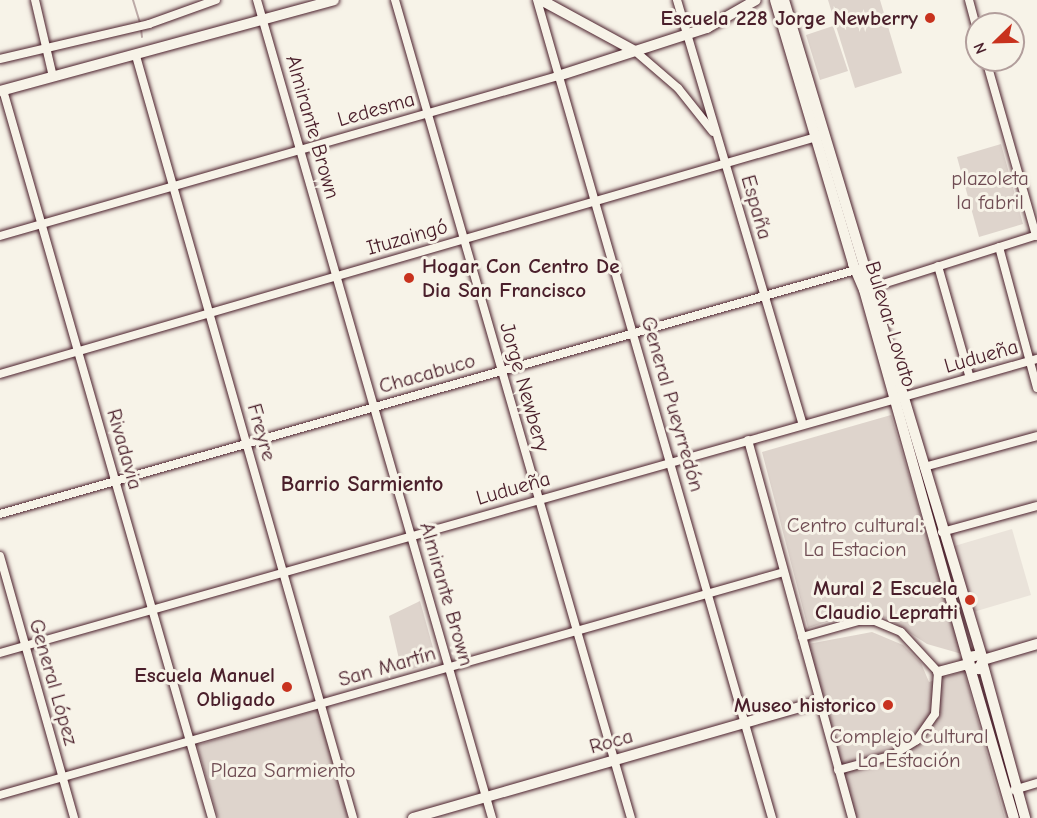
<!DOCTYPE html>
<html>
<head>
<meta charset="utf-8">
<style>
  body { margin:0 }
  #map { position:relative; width:1037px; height:818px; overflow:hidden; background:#f7f3e8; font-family:"Comic Neue",sans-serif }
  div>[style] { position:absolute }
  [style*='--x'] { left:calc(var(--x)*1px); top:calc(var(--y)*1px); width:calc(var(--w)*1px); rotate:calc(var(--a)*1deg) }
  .built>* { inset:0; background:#eae3da }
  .green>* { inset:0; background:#ded4cc }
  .stream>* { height:2px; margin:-1px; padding:0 1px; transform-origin:1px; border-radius:1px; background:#bcaaa7 }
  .roads { filter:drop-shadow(0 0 2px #4a1f2b) drop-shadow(0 0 2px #4a1f2b) }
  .street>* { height:8px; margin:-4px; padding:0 4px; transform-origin:4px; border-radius:4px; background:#f7f3e8 }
  .secondary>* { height:10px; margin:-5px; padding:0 5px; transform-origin:5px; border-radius:5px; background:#f7f3e8 }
  .dots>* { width:16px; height:16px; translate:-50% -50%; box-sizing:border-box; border:3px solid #f7f3e8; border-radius:50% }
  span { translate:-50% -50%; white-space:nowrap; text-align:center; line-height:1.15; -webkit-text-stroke:6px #f7f3e8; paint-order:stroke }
  .poi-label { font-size:21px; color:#4a1f2b; font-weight:700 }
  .right { translate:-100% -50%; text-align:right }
  .left { translate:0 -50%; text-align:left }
  .street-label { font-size:21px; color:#4a1f2b }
  .park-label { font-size:21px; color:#6f4c53 }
  .neighbourhood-label { font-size:22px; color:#4a1f2b; font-weight:700 }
  .north { position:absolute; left:965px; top:12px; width:60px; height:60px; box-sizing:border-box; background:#f7f3e8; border:2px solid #b29e9c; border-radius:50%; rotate:247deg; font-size:16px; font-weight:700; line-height:24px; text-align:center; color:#4a1f2b }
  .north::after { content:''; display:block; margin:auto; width:21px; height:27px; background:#c8321e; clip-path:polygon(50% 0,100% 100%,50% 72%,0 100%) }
</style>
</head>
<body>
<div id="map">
  <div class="built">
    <i style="clip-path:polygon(1012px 529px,1031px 595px,970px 613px,951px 547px)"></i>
  </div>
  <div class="green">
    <i style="clip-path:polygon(828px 0,880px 0,902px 73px,855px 88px)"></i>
    <i style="clip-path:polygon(833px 26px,848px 71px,820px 80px,806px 35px)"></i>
    <i style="clip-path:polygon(1001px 144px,1023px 224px,979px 237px,957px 157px)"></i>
    <i style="clip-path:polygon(891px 415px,962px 654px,927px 644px,887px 618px,851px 614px,808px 628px,762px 452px)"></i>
    <i style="clip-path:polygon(420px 601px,437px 662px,402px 672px,389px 616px)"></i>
    <i style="clip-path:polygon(872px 632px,903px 645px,921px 663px,929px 682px,964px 671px,1005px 818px,854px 818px,808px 644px)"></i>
    <i style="clip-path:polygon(318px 710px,348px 818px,218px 818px,197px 745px)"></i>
  </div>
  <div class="stream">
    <i style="--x:133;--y:0;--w:24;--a:73"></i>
    <i style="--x:141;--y:29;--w:8;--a:83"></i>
  </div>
  <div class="roads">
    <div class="street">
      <i style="--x:35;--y:0;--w:79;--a:76.8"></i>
      <i style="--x:257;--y:0;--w:851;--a:73.97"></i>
      <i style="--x:395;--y:0;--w:851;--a:73.91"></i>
      <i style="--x:537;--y:0;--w:851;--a:73.97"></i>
      <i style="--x:677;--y:0;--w:443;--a:73.5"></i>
      <i style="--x:969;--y:0;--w:30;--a:75"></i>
      <i style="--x:635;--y:51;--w:57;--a:40.7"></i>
      <i style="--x:678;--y:88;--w:56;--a:51.5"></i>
      <i style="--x:136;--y:56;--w:792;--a:74.1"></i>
      <i style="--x:0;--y:59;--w:153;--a:-13.2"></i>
      <i style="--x:149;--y:24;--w:71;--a:-19.7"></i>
      <i style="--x:986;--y:60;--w:183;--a:74.1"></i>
      <i style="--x:3;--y:90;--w:757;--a:73.98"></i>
      <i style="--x:0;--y:236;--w:580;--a:-16"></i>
      <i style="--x:999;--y:247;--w:146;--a:74.9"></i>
      <i style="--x:938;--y:266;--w:116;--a:74.1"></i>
      <i style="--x:867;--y:289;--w:178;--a:-17.6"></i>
      <i style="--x:0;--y:374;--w:854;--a:-16.19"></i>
      <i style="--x:748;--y:440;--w:392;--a:74.6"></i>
      <i style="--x:924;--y:467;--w:117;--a:-15.3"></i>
      <i style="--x:0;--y:514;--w:893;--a:-15.92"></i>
      <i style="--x:942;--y:532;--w:98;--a:-15.3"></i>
      <i style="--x:0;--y:556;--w:272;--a:74.2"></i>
      <i style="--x:802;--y:637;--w:58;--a:-15.9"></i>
      <i style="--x:858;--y:621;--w:17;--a:0"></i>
      <i style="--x:875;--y:621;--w:28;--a:23"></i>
      <i style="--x:901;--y:632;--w:54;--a:47.2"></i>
      <i style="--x:938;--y:672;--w:42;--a:94.1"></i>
      <i style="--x:935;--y:714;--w:32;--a:125"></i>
      <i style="--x:917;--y:740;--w:28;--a:148"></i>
      <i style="--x:893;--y:755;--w:57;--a:164.7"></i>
      <i style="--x:0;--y:653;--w:1078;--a:-15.83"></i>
      <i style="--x:1014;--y:790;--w:24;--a:-17"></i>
      <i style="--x:0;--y:795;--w:815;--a:-15.88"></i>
    </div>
    <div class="secondary">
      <i style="--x:541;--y:0;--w:107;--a:28.5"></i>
      <i style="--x:775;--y:0;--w:275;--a:73.5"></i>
      <i style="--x:853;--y:264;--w:28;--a:67"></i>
      <i style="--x:864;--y:290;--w:383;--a:74.3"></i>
      <i style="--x:784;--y:0;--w:689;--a:73.22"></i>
      <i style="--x:983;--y:660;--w:10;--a:114"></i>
      <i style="--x:979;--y:669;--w:9;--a:-174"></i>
      <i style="--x:970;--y:668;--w:11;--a:-95"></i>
      <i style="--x:969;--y:657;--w:11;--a:-10"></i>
      <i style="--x:558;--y:76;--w:157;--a:-17.9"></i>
      <i style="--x:707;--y:28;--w:56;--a:-29.7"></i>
      <i style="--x:0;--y:91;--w:346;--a:-15.2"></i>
      <i style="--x:983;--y:660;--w:56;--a:-16.5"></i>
      <i style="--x:983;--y:665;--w:159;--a:74.6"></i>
      <i style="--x:970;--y:668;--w:156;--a:73.7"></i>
      <i style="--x:938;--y:672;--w:31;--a:-15"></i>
      <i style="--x:413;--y:818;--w:423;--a:-16"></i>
    </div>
  </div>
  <div class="dots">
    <i style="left:930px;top:18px;background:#c8321e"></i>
    <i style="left:409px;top:278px;background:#c8321e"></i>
    <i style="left:970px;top:600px;background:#c8321e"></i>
    <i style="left:287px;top:687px;background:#c8321e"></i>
    <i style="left:888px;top:705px;background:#c8321e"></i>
  </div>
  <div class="poi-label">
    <span class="right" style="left:918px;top:18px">Escuela 228 Jorge Newberry</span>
    <span class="left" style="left:422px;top:278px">Hogar Con Centro De<br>Dia San Francisco</span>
    <span class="right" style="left:958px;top:600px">Mural 2 Escuela<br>Claudio Lepratti</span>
    <span class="right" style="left:275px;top:687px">Escuela Manuel<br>Obligado</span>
    <span class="right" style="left:876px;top:705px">Museo historico</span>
  </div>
  <div class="street-label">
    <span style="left:376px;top:109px;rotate:-16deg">Ledesma</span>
    <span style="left:313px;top:127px;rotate:74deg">Almirante Brown</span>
    <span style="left:757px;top:207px;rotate:74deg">España</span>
    <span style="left:407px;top:237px;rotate:-16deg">Ituzaingó</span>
    <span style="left:891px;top:324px;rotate:73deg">Bulevar Lovato</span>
    <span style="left:981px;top:356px;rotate:-16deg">Ludueña</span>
    <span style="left:427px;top:373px;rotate:-16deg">Chacabuco</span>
    <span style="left:525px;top:387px;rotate:74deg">Jorge Newbery</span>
    <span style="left:673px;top:404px;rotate:74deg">General Pueyrredón</span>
    <span style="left:262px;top:432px;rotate:74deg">Freyre</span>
    <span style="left:125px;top:449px;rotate:74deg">Rivadavia</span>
    <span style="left:513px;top:488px;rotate:-16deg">Ludueña</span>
    <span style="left:447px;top:594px;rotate:74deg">Almirante Brown</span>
    <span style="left:387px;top:666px;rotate:-16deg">San Martín</span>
    <span style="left:54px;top:682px;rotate:74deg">General López</span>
    <span style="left:611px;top:741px;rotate:-16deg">Roca</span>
  </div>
  <div class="park-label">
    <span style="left:990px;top:190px">plazoleta<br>la fabril</span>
    <span style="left:855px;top:537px">Centro cultural:<br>La Estacion</span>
    <span style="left:909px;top:748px">Complejo Cultural<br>La Estación</span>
    <span style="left:283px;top:770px">Plaza Sarmiento</span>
  </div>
  <div class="neighbourhood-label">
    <span style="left:362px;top:485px">Barrio Sarmiento</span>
  </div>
  <div class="north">N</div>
</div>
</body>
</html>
